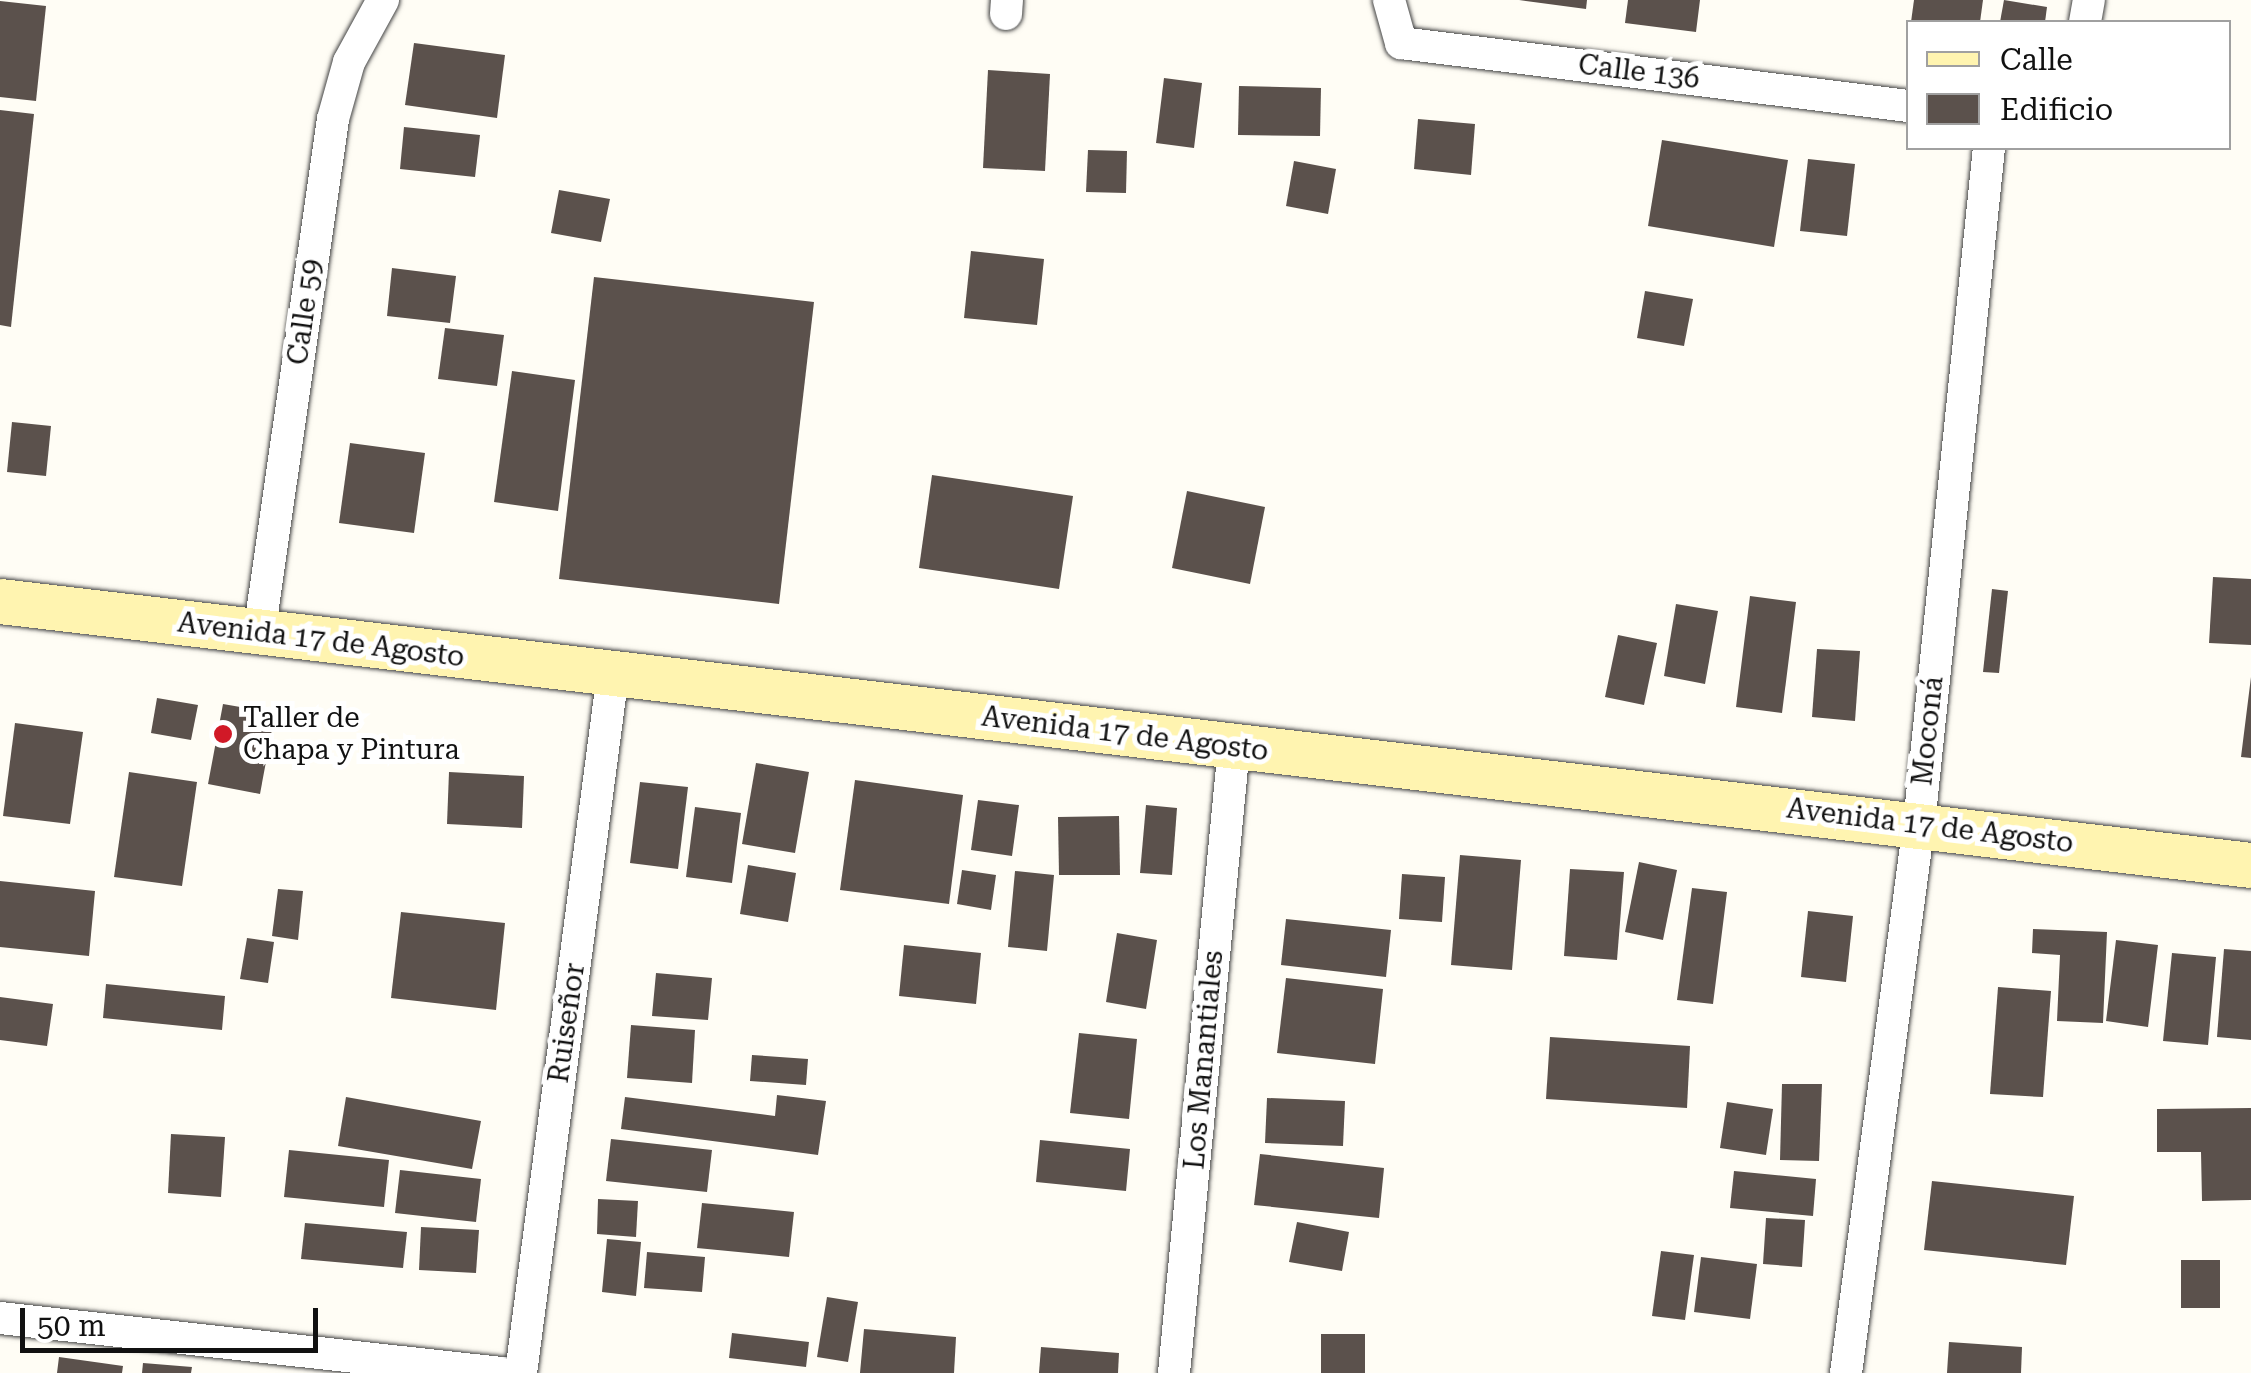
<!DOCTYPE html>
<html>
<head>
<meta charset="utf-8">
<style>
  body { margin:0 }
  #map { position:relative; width:2251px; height:1373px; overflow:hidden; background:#fffdf5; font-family:"Roboto Serif",serif }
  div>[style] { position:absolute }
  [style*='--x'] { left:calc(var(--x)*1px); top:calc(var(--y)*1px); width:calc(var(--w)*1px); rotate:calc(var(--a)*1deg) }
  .building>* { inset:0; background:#5b514c }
  .roads { filter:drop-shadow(0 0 2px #444) drop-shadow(0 0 2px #444) }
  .street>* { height:32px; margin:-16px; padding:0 16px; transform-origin:16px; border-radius:16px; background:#fff }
  .secondary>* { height:45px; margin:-22.5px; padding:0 22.5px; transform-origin:22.5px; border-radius:22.5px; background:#fff4b0 }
  .dots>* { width:28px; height:28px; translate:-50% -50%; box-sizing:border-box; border:5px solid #fff; border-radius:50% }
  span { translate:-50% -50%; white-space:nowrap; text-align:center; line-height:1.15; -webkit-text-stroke:10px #fff; paint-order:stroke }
  .street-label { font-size:28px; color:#111 }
  .poi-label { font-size:28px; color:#111 }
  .left { translate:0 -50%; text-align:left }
  .legend { position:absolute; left:1906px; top:20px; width:325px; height:130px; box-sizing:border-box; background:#fff; border:2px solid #a0a0a0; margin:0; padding:12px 18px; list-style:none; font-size:30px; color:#111 }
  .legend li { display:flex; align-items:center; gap:20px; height:50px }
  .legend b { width:50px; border:2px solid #a0a0a0 }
  .scale { position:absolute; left:20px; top:1308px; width:298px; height:45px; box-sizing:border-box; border:5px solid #111; border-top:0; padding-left:12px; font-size:30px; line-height:35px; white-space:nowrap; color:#111; -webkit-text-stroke:8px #fff; paint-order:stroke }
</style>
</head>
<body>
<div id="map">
  <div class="building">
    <i style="clip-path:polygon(1519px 0,1587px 0,1586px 9px)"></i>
    <i style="clip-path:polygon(1628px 0,1700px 0,1696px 32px,1625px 23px)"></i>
    <i style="clip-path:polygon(1914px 0,1983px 0,1980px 22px,1911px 22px)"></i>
    <i style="clip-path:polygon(2004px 0,2047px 7px,2045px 22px,2000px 22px)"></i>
    <i style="clip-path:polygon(0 1px,46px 6px,36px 101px,0 97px)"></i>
    <i style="clip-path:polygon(414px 43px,505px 55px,497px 118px,405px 105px)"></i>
    <i style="clip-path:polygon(988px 70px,1050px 74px,1045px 171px,983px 168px)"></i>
    <i style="clip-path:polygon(1164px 78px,1202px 83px,1194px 148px,1156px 143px)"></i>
    <i style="clip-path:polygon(1239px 86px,1321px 88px,1320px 136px,1238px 135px)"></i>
    <i style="clip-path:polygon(0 110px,34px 114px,11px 327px,0 325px)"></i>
    <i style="clip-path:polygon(1418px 119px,1475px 124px,1471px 175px,1414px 169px)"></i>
    <i style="clip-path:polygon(404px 127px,480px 135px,475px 177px,400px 169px)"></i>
    <i style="clip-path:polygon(1662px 140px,1788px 160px,1774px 247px,1648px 226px)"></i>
    <i style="clip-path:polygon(1088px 150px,1127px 151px,1126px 193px,1086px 192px)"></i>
    <i style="clip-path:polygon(1808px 159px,1855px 164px,1847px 236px,1800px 231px)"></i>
    <i style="clip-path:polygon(1294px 161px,1336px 169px,1328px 214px,1286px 206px)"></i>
    <i style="clip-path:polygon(559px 190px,610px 199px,601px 242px,551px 233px)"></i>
    <i style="clip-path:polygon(971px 251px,1044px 259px,1037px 325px,964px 318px)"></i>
    <i style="clip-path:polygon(392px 268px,456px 276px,450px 323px,387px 316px)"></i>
    <i style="clip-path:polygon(594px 277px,814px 302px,779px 604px,559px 579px)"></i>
    <i style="clip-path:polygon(1645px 291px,1693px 299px,1684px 346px,1637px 338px)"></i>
    <i style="clip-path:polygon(445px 328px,504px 335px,497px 386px,438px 379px)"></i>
    <i style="clip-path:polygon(512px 371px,575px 380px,558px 511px,494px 502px)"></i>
    <i style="clip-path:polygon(12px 422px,51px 426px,46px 476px,7px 472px)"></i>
    <i style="clip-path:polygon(350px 443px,425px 453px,414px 533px,339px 523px)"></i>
    <i style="clip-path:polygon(932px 475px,1073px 496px,1059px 589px,919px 568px)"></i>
    <i style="clip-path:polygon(1187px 491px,1265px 507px,1250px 584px,1172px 568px)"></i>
    <i style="clip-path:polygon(2213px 577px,2251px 579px,2251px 645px,2209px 643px)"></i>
    <i style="clip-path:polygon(1992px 589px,2008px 591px,1999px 673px,1983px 672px)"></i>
    <i style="clip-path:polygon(1750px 596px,1796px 602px,1782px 713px,1736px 707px)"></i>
    <i style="clip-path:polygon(1676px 604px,1718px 611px,1705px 684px,1664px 676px)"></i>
    <i style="clip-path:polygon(1618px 635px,1657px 643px,1644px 705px,1605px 697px)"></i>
    <i style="clip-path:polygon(1817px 649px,1860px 651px,1855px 721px,1812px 717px)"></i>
    <i style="clip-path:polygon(2251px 677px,2251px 758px,2241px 757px)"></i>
    <i style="clip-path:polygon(157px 698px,198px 705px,191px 740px,151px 733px)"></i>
    <i style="clip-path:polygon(223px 704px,275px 713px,260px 794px,208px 784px)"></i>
    <i style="clip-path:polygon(15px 723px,83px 732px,70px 824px,3px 816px)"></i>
    <i style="clip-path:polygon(756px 763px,809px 772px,795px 853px,742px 844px)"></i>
    <i style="clip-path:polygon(129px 772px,197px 782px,182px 886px,114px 877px)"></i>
    <i style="clip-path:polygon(449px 772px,524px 776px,522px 828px,447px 824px)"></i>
    <i style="clip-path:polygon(855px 780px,963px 795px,949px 904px,840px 890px)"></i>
    <i style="clip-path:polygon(640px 782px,688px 787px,678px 869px,630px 863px)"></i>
    <i style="clip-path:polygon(978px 800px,1019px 805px,1012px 856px,971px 850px)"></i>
    <i style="clip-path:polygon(1146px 805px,1177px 808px,1172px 875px,1140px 873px)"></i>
    <i style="clip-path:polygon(695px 807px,741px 813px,732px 883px,686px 877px)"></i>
    <i style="clip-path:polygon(1119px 816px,1120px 875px,1059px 875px,1058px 817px)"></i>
    <i style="clip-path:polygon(1460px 855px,1521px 860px,1512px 970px,1451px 965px)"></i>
    <i style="clip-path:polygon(1639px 862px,1677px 870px,1663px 940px,1625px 932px)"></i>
    <i style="clip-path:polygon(748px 865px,796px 873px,788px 922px,740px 914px)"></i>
    <i style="clip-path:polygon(1570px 869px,1624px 872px,1617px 960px,1564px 956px)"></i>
    <i style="clip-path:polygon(962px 870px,996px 875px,991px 910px,957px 904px)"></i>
    <i style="clip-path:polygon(1015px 871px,1054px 875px,1047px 951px,1008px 947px)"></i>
    <i style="clip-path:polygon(1402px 874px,1445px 877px,1442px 922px,1399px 919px)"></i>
    <i style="clip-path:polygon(0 881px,95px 891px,89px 956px,0 947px)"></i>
    <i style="clip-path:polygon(1692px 888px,1727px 892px,1713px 1004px,1677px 1000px)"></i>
    <i style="clip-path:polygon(278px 889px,303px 891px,298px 940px,272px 936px)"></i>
    <i style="clip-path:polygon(1808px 911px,1853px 916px,1846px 982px,1801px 977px)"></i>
    <i style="clip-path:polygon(401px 912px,505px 923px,496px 1010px,391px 998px)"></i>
    <i style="clip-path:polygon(1286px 919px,1391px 930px,1386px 977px,1281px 965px)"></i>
    <i style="clip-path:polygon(2033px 929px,2107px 932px,2103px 1023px,2057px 1021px,2060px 955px,2032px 953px)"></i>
    <i style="clip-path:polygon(1117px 933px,1157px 940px,1146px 1009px,1106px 1002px)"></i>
    <i style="clip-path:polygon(247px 938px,274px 942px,268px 983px,240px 979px)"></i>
    <i style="clip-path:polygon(2116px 940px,2158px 945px,2148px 1027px,2106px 1021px)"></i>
    <i style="clip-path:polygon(904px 945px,981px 953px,976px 1004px,899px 996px)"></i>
    <i style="clip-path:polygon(2224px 949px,2251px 951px,2251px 1040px,2217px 1037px)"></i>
    <i style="clip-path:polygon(2172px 953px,2216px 957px,2208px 1045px,2163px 1041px)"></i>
    <i style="clip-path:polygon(656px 973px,712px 978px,708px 1020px,652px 1016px)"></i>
    <i style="clip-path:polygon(1286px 978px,1383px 989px,1375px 1064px,1277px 1053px)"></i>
    <i style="clip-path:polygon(106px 984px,225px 996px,222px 1030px,103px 1018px)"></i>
    <i style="clip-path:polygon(1998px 987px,2051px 991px,2043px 1097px,1990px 1094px)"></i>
    <i style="clip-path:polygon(0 997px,53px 1004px,47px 1046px,0 1040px)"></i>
    <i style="clip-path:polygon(631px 1025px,695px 1030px,692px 1083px,627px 1078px)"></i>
    <i style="clip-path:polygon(1079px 1033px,1137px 1039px,1129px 1119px,1070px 1113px)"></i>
    <i style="clip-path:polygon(1550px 1037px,1690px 1046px,1687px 1108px,1546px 1099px)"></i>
    <i style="clip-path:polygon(752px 1055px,808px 1059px,806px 1085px,750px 1081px)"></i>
    <i style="clip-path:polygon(1782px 1084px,1822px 1084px,1819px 1161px,1780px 1160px)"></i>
    <i style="clip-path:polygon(777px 1095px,826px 1101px,818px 1155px,621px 1129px,625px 1097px,775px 1116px)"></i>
    <i style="clip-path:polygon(346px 1097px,481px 1121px,472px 1169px,338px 1146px)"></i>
    <i style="clip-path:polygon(1267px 1098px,1345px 1101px,1343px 1146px,1265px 1143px)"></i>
    <i style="clip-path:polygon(1727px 1102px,1773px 1109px,1766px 1155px,1720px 1148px)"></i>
    <i style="clip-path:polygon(2251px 1108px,2251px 1200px,2202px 1201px,2201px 1152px,2157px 1152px,2157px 1109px)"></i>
    <i style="clip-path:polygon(171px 1134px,225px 1137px,221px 1197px,168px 1193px)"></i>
    <i style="clip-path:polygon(611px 1139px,712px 1150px,707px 1192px,606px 1181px)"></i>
    <i style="clip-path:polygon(1040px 1140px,1130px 1149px,1126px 1191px,1036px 1182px)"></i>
    <i style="clip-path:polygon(289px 1150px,389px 1160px,384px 1207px,284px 1197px)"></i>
    <i style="clip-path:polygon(1260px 1154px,1384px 1168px,1379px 1218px,1254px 1205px)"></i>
    <i style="clip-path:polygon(400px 1170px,481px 1179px,476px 1222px,395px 1213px)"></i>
    <i style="clip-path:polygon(1734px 1171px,1816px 1179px,1813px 1216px,1730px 1208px)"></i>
    <i style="clip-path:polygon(1932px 1181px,2074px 1196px,2066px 1265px,1924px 1250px)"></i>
    <i style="clip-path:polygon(598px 1199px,638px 1201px,636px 1237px,597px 1234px)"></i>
    <i style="clip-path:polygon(702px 1203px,794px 1212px,789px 1257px,697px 1248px)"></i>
    <i style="clip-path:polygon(1766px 1218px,1805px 1220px,1802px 1267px,1763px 1264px)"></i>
    <i style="clip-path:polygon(1297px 1222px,1349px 1232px,1342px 1271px,1289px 1262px)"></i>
    <i style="clip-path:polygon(305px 1223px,407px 1232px,403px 1268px,301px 1259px)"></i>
    <i style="clip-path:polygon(421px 1227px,479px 1230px,476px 1273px,419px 1270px)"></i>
    <i style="clip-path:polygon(607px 1239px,641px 1242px,636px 1296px,602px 1292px)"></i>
    <i style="clip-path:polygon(1661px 1251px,1694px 1255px,1685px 1320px,1652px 1316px)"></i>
    <i style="clip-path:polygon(647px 1252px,705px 1257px,702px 1292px,644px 1288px)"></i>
    <i style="clip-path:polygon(1701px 1257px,1757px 1264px,1750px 1319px,1694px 1312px)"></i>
    <i style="clip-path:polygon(2181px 1260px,2220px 1260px,2220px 1308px,2181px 1308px)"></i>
    <i style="clip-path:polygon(827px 1297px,858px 1302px,848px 1362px,817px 1357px)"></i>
    <i style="clip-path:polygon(864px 1329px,956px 1337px,954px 1373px,860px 1373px)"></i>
    <i style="clip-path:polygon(732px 1333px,809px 1342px,806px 1367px,729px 1358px)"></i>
    <i style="clip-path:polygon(1321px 1334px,1365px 1334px,1365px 1373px,1321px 1373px)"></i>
    <i style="clip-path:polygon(1949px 1342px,2022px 1347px,2021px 1373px,1947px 1373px)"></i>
    <i style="clip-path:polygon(1041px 1347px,1119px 1353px,1118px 1373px,1039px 1373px)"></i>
    <i style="clip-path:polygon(59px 1357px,123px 1366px,122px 1373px,57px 1373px)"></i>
    <i style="clip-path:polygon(143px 1363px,192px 1367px,191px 1373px,142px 1373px)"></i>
  </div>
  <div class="roads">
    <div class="street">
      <i style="--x:1389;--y:0;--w:45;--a:74.4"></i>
      <i style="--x:1401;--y:43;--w:511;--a:7.08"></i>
      <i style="--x:1006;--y:14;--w:14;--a:-86"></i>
      <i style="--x:2085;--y:22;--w:22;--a:-80"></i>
      <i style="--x:259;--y:634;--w:520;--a:-81.82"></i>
      <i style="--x:333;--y:119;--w:59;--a:-74.3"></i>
      <i style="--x:349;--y:62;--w:71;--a:-61.3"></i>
      <i style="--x:0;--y:1318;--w:504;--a:6.26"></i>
      <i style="--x:521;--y:1373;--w:706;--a:-82.51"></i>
      <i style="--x:1174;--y:1373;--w:630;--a:-84.53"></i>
      <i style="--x:1846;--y:1373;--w:554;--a:-82.43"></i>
      <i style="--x:1919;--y:824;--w:680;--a:-84.09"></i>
    </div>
    <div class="secondary">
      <i style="--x:0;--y:601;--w:2266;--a:6.69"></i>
    </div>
  </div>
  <div class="dots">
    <i style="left:223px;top:734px;background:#d11927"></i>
  </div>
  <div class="street-label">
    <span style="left:1639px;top:72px;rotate:7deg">Calle 136</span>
    <span style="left:305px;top:312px;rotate:-82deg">Calle 59</span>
    <span style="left:321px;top:640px;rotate:7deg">Avenida 17 de Agosto</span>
    <span style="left:1928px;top:731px;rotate:-84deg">Moconá</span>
    <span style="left:1125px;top:734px;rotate:7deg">Avenida 17 de Agosto</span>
    <span style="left:1930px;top:826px;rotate:7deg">Avenida 17 de Agosto</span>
    <span style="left:567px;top:1023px;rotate:-82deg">Ruiseñor</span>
    <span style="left:1204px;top:1060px;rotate:-85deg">Los Manantiales</span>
  </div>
  <div class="poi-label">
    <span class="left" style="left:243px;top:734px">Taller de<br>Chapa y Pintura</span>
  </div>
  <ul class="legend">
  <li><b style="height:12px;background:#fff4b0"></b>Calle</li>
  <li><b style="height:28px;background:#5b514c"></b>Edificio</li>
  </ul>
  <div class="scale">50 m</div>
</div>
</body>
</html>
